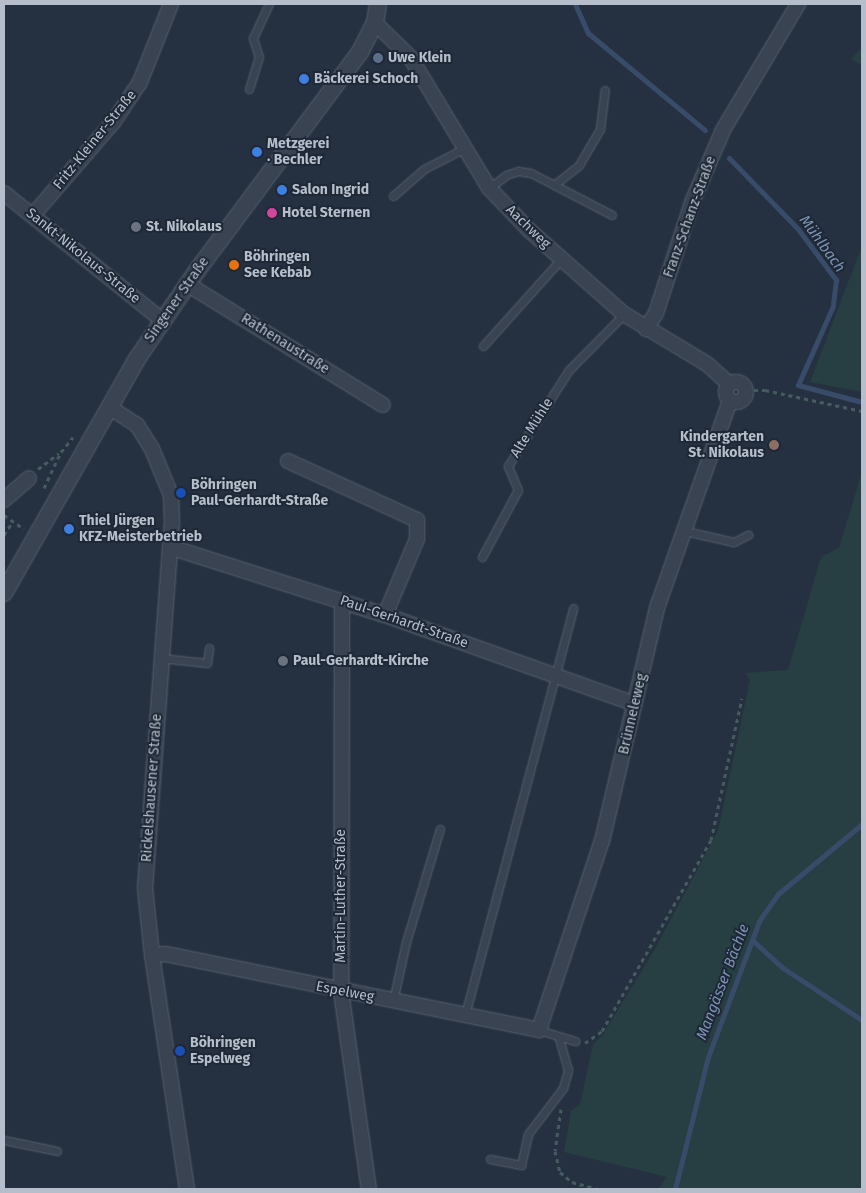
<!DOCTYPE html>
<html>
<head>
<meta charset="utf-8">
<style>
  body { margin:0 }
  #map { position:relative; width:866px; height:1193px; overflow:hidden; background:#253141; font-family:"Fira Sans",sans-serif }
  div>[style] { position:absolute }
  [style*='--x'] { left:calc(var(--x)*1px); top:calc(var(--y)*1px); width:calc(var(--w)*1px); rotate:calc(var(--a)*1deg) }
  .green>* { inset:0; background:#273f42 }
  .stream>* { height:5px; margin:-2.5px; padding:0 2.5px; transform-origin:2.5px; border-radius:2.5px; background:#384b69 }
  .path>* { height:3px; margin-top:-1.5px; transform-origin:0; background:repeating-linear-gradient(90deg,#455b5f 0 4px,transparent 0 8px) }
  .roads { filter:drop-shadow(0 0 1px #57616e) drop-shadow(0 0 1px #57616e) }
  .service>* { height:7px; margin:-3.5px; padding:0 3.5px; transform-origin:3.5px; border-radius:3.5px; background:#394351 }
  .minor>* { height:14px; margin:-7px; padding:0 7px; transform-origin:7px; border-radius:7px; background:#394351 }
  .minor>.ring { margin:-7px; padding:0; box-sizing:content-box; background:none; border:14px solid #394351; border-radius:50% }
  .tertiary>* { height:16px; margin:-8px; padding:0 8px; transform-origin:8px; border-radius:8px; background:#394351 }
  .dots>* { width:14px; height:14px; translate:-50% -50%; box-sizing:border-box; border:2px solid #1e2836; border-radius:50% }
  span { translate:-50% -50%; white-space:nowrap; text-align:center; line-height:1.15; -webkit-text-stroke:4px #1e2836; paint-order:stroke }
  .poi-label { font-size:14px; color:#b6becb; font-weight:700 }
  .left { translate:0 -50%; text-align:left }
  .right { translate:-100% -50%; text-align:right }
  .street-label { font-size:14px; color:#b6becb }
  .water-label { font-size:15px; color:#7c93b3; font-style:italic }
  .frame { position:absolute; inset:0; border:5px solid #b6becb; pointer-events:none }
</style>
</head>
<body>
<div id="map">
  <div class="green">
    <i style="clip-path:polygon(862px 47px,862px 65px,851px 59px)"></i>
    <i style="clip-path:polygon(862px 246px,862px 392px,810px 382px)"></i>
    <i style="clip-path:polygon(862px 472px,862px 1189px,658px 1189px,667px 1177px,564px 1152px,571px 1111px,580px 1105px,593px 1044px,602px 1036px,655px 949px,718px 831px,750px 680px,746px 673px,788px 670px,821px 557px,839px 548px)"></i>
  </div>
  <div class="stream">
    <i style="--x:575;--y:4;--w:32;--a:66"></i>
    <i style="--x:588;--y:33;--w:152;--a:39.7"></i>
    <i style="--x:729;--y:158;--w:99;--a:45.8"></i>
    <i style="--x:798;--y:229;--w:64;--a:53.3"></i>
    <i style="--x:836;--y:280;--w:26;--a:97"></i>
    <i style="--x:833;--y:306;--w:86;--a:113.9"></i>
    <i style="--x:798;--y:385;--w:66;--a:14.9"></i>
    <i style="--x:752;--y:940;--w:42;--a:42.1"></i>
    <i style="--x:783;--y:968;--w:95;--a:33.4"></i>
    <i style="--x:675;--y:1189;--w:136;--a:-76"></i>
    <i style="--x:708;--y:1057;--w:145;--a:-69.4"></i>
    <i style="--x:759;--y:921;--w:33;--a:-55"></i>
    <i style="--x:778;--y:894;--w:109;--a:-39.8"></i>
  </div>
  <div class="path">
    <i style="--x:746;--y:390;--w:19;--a:0"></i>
    <i style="--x:765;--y:390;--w:99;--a:12.2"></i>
    <i style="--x:38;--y:469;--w:26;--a:-37"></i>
    <i style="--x:44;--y:488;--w:40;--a:-65"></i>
    <i style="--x:61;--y:452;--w:19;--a:-51"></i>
    <i style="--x:4;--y:515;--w:24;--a:35"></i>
    <i style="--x:4;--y:535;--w:17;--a:-57"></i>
    <i style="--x:585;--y:1043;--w:21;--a:-35"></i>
    <i style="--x:602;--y:1031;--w:220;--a:-60.3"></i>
    <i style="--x:711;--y:840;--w:145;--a:-77.7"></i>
    <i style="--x:561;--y:1109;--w:42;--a:98.1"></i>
    <i style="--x:555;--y:1151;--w:22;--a:77"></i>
    <i style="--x:560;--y:1172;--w:16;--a:40"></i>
    <i style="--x:572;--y:1182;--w:27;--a:15"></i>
  </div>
  <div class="roads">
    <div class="service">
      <i style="--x:249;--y:89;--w:34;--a:-73"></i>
      <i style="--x:259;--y:57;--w:20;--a:-108"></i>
      <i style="--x:253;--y:38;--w:38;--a:-65"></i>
      <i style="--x:555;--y:184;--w:31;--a:-38"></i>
      <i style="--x:579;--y:165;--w:42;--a:-59.7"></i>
      <i style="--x:600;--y:129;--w:39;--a:-83"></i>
      <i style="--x:489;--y:188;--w:21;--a:-37"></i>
      <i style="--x:506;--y:175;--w:13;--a:-18"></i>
      <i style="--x:518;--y:171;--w:13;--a:9"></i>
      <i style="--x:531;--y:173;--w:91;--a:27.4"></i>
      <i style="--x:393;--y:196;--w:41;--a:-41.1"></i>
      <i style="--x:424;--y:169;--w:44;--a:-27.1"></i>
      <i style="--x:483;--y:346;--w:117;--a:-48.1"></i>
      <i style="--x:685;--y:531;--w:50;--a:12.7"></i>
      <i style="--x:734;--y:542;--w:16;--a:-27"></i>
      <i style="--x:482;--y:557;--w:76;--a:-61.8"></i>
      <i style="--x:518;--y:490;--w:26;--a:-113"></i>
      <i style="--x:508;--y:466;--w:114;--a:-57.6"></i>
      <i style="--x:569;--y:370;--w:78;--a:-45.5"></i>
      <i style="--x:161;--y:658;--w:46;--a:6.2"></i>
      <i style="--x:207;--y:663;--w:15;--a:-82"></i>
      <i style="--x:393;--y:1001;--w:60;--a:-77.6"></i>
      <i style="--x:406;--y:942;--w:118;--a:-73.3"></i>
      <i style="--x:465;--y:1015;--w:421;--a:-75.1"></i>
      <i style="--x:539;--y:1030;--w:38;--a:17"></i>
      <i style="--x:4;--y:1140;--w:54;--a:11.7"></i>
      <i style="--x:490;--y:1159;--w:32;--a:11"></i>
      <i style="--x:521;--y:1165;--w:32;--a:-77"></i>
      <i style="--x:528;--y:1134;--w:58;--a:-52.7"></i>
      <i style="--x:563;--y:1088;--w:19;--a:-74"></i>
      <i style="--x:568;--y:1070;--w:35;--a:-106"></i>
    </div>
    <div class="minor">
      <i style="--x:375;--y:23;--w:49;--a:44.2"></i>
      <i style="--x:410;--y:57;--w:153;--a:58.9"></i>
      <i style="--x:489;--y:188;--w:58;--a:46.4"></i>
      <i style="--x:529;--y:230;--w:127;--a:41.5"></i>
      <i style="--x:624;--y:314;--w:97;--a:31.1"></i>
      <i style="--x:707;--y:364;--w:30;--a:42"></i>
      <i style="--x:4;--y:193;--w:203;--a:38.8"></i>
      <i style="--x:33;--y:215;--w:124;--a:-49.2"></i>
      <i style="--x:114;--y:121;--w:47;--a:-56.3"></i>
      <i style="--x:140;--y:82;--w:84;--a:-68.3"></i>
      <i style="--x:187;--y:284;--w:230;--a:31.7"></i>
      <i style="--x:646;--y:329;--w:19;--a:-58"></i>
      <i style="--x:656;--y:313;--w:119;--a:-71.9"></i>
      <i style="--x:693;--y:200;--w:76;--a:-66.8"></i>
      <i style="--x:723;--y:130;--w:147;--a:-59.2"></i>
      <i class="ring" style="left:726px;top:382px;width:6px;height:6px"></i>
      <i style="--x:109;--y:407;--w:33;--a:33"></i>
      <i style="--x:137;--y:425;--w:28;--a:58"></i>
      <i style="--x:152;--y:449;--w:50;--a:67.6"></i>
      <i style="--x:171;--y:495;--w:26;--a:88"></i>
      <i style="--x:172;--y:521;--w:368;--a:94.2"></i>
      <i style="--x:145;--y:888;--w:67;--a:84"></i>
      <i style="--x:152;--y:955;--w:237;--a:81.5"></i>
      <i style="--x:288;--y:461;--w:142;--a:24.6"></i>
      <i style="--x:417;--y:520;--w:19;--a:90"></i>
      <i style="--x:417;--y:539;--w:82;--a:112.8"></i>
      <i style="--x:4;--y:500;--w:33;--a:-41"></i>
      <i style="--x:170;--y:547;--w:225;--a:17.6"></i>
      <i style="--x:385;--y:615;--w:265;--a:19.6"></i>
      <i style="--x:342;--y:601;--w:390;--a:90.1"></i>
      <i style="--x:341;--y:991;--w:200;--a:82"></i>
      <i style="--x:152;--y:955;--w:14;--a:-4"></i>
      <i style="--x:166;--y:954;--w:381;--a:11.5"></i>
      <i style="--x:539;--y:1030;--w:199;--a:-71.6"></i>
      <i style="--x:602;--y:841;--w:243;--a:-76.7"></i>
      <i style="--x:658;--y:605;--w:217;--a:-70.6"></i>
    </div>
    <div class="tertiary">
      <i style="--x:4;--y:593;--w:266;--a:-60.4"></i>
      <i style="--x:135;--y:362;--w:114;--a:-55.8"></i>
      <i style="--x:199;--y:268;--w:269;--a:-53.3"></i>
      <i style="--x:360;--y:52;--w:33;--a:-63"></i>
      <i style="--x:375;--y:23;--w:19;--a:-81"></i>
    </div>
  </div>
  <div class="dots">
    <i style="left:378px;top:58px;background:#5c6f8a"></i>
    <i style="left:304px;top:79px;background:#3f7fe0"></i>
    <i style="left:257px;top:152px;background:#3f7fe0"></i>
    <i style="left:282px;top:190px;background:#3f7fe0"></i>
    <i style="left:272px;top:213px;background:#d1479c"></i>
    <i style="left:136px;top:227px;background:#6b7280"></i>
    <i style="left:234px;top:265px;background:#e8710a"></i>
    <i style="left:774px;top:445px;background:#8d6e63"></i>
    <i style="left:181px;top:493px;background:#1a4fb4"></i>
    <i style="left:69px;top:529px;background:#3f7fe0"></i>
    <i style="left:283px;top:661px;background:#6b7280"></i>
    <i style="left:180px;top:1051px;background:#1a4fb4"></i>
  </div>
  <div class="poi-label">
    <span class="left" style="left:388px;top:58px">Uwe Klein</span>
    <span class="left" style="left:314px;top:79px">Bäckerei Schoch</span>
    <span class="left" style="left:267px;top:152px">Metzgerei<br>· Bechler</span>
    <span class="left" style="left:292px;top:190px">Salon Ingrid</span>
    <span class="left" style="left:282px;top:213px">Hotel Sternen</span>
    <span class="left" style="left:146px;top:227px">St. Nikolaus</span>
    <span class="left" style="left:244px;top:265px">Böhringen<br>See Kebab</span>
    <span class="right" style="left:764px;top:445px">Kindergarten<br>St. Nikolaus</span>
    <span class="left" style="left:191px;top:493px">Böhringen<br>Paul-Gerhardt-Straße</span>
    <span class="left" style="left:79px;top:529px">Thiel Jürgen<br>KFZ-Meisterbetrieb</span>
    <span class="left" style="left:293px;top:661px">Paul-Gerhardt-Kirche</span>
    <span class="left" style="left:190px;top:1051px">Böhringen<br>Espelweg</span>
  </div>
  <div class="street-label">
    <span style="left:95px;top:140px;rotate:-51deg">Fritz-Kleiner-Straße</span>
    <span style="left:690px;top:217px;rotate:-70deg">Franz-Schanz-Straße</span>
    <span style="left:528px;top:227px;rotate:44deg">Aachweg</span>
    <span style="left:83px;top:256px;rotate:39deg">Sankt-Nikolaus-Straße</span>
    <span style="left:177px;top:300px;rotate:-55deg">Singener Straße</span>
    <span style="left:285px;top:344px;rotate:32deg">Rathenaustraße</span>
    <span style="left:532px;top:428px;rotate:-58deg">Alte Mühle</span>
    <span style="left:404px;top:622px;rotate:19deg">Paul-Gerhardt-Straße</span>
    <span style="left:633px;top:714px;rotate:-77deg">Brünneleweg</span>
    <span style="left:152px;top:788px;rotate:-86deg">Rickelshausener Straße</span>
    <span style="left:341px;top:896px;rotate:-90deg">Martin-Luther-Straße</span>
    <span style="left:345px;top:992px;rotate:11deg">Espelweg</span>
  </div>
  <div class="water-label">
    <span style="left:822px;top:244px;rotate:54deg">Mühlbach</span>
    <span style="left:723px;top:982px;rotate:-69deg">Mangässer Bächle</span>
  </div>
  <div class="frame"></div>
</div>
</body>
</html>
